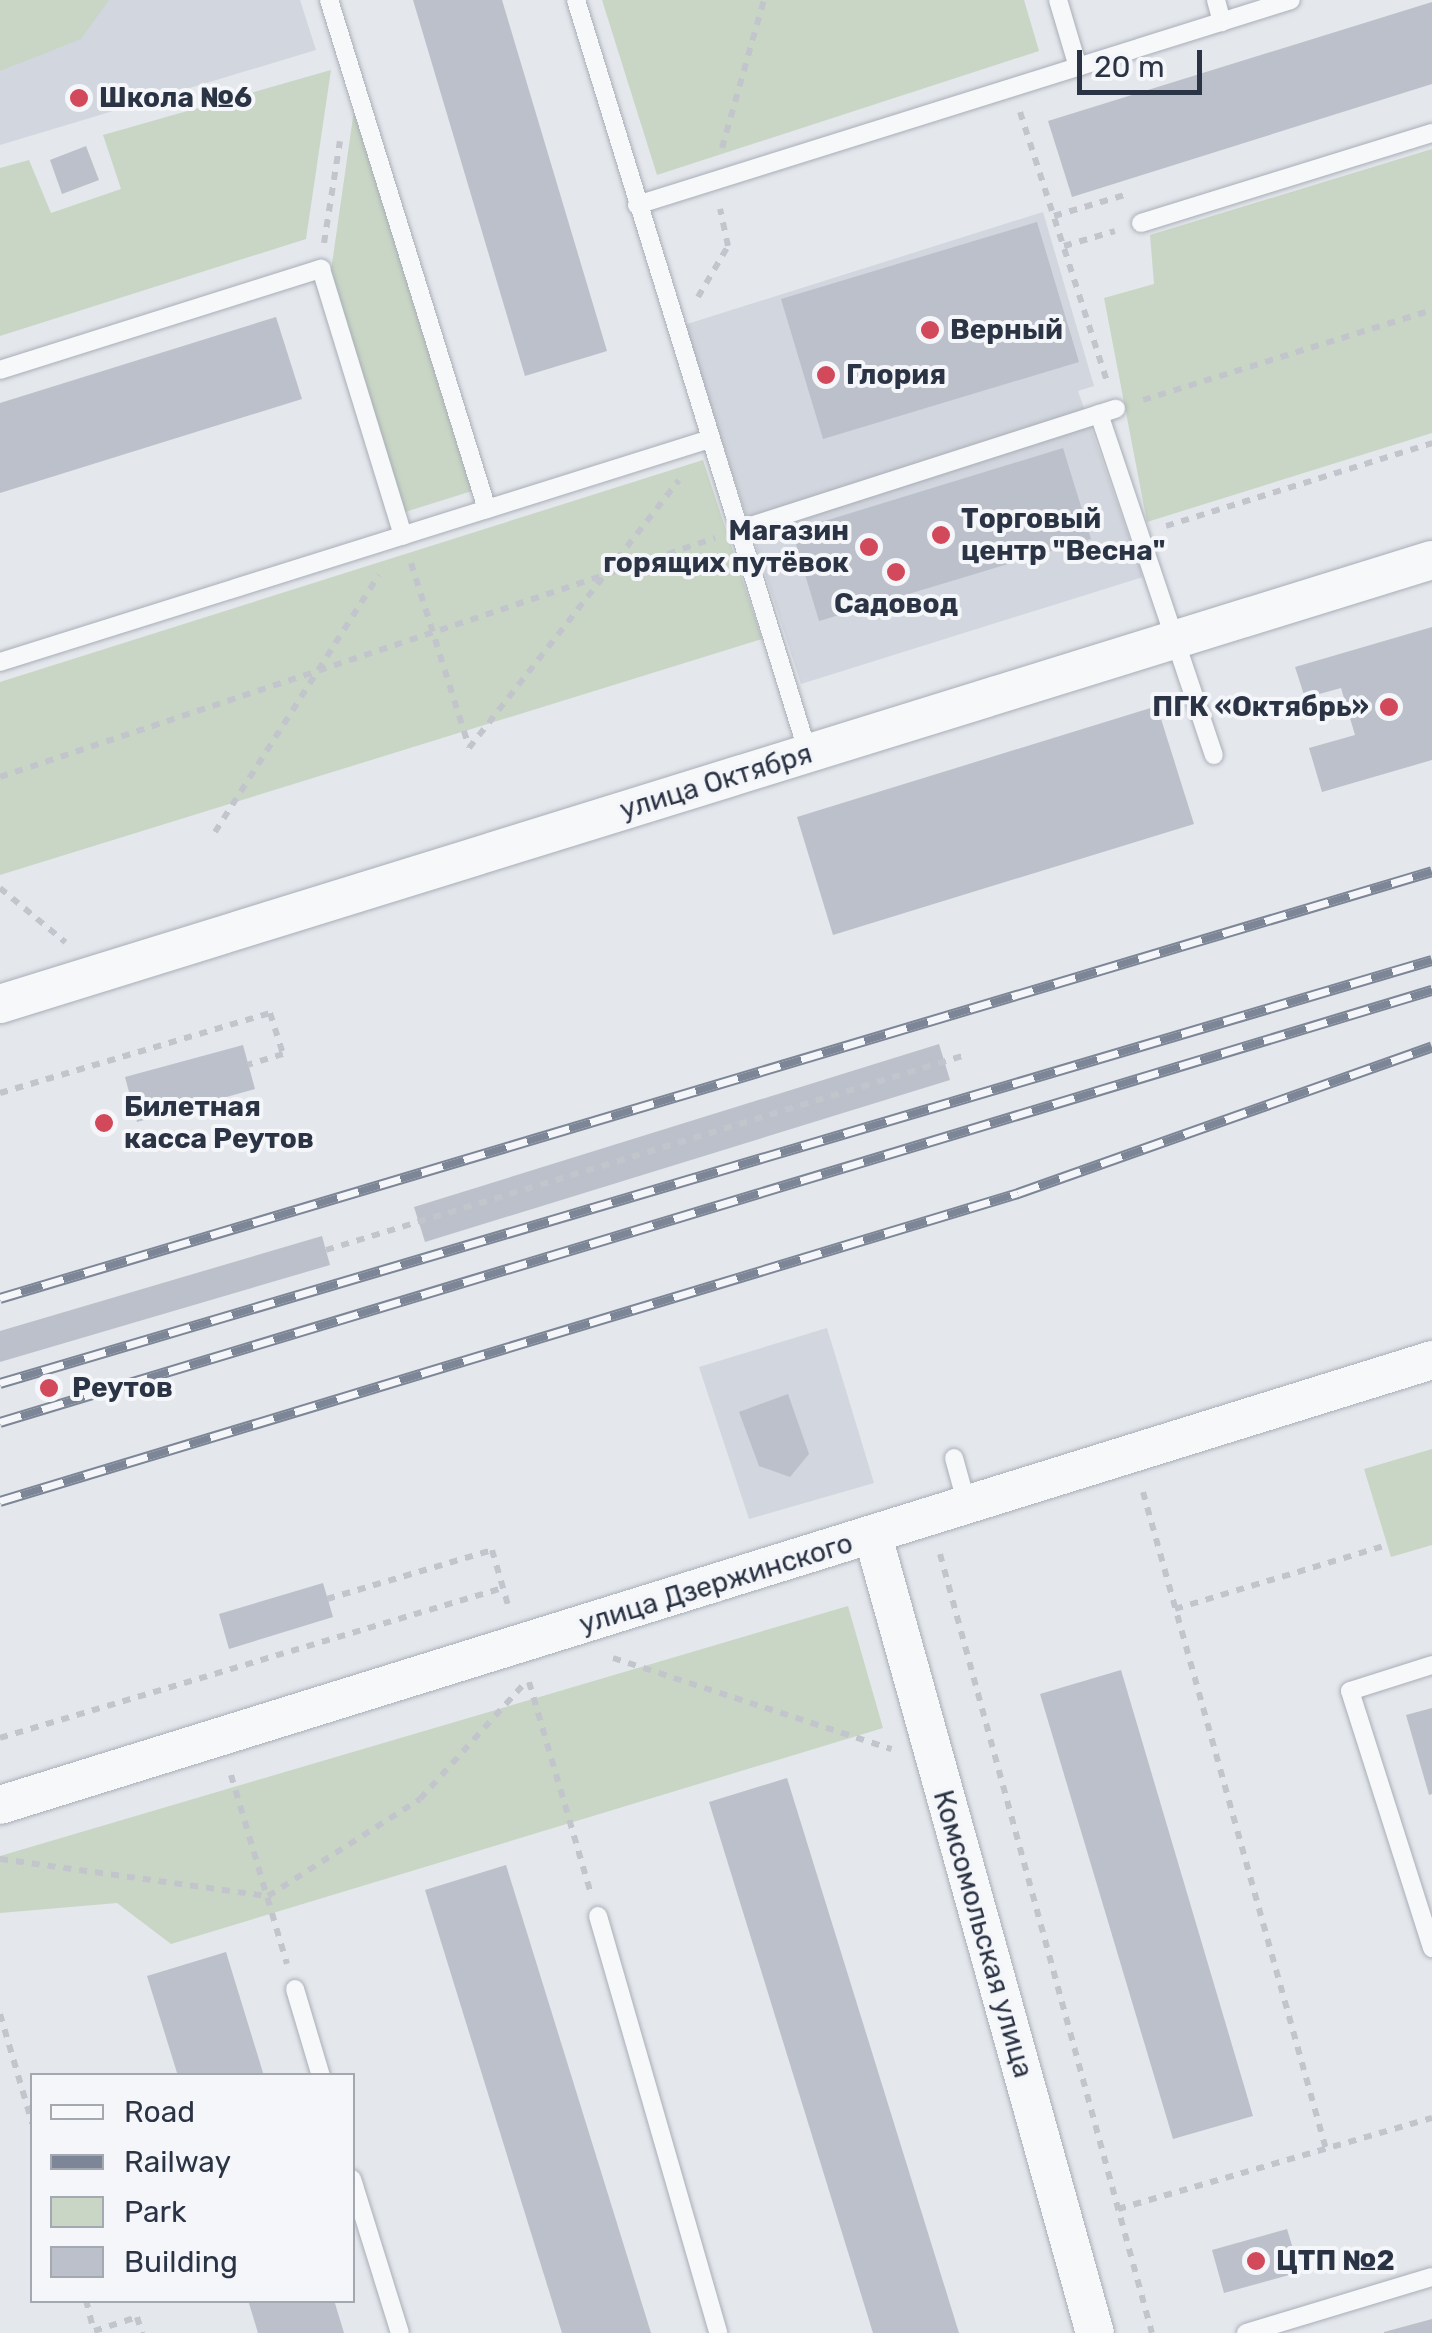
<!DOCTYPE html>
<html>
<head>
<meta charset="utf-8">
<style>
  body { margin:0 }
  #map { position:relative; width:1432px; height:2333px; overflow:hidden; background:#e4e7ec; font-family:Rubik,sans-serif }
  div>[style] { position:absolute }
  [style*='--x'] { left:calc(var(--x)*1px); top:calc(var(--y)*1px); width:calc(var(--w)*1px); rotate:calc(var(--a)*1deg) }
  .built>* { inset:0; background:#d2d6de }
  .green>* { inset:0; background:#c9d6c5 }
  .building>* { inset:0; background:#bbc0ca }
  .path>* { height:6px; margin-top:-3px; transform-origin:0; background:repeating-linear-gradient(90deg,#c2c5cb 0 8px,transparent 0 16px) }
  .roads { filter:drop-shadow(0 0 2px #a9aeb7) drop-shadow(0 0 2px #a9aeb7) }
  .lane>* { height:18px; margin:-9px; padding:0 9px; transform-origin:9px; border-radius:9px; background:#f7f8fa }
  .street>* { height:38px; margin:-19px; padding:0 19px; transform-origin:19px; border-radius:19px; background:#f7f8fa }
  .rail>* { height:11px; margin-top:-5.5px; transform-origin:0; background:repeating-linear-gradient(90deg,#f4f6f9 0 22px,#7d8696 0 44px); box-sizing:border-box; border-block:2px solid #7d8696 }
  .dots>* { width:28px; height:28px; translate:-50% -50%; box-sizing:border-box; border:5px solid #f4f6f9; border-radius:50% }
  span { translate:-50% -50%; white-space:nowrap; text-align:center; line-height:1.15; -webkit-text-stroke:8px #f4f6f9; paint-order:stroke }
  .poi-label { font-size:28px; color:#2b3445; font-weight:700 }
  .left { translate:0 -50%; text-align:left }
  .right { translate:-100% -50%; text-align:right }
  .street-label { font-size:28px; color:#2b3445 }
  .legend { position:absolute; left:30px; top:2073px; width:325px; height:230px; box-sizing:border-box; background:#f4f6f9; border:2px solid #a4a8b1; margin:0; padding:12px 18px; list-style:none; font-size:30px; color:#2b3445 }
  .legend li { display:flex; align-items:center; gap:20px; height:50px }
  .legend b { width:50px; border:2px solid #a4a8b1 }
  .scale { position:absolute; left:1077px; top:50px; width:125px; height:45px; box-sizing:border-box; border:5px solid #2b3445; border-top:0; padding-left:12px; font-size:30px; line-height:35px; white-space:nowrap; color:#2b3445; -webkit-text-stroke:8px #f4f6f9; paint-order:stroke }
</style>
</head>
<body>
<div id="map">
  <div class="built">
    <i style="clip-path:polygon(0 0,300px 0,316px 50px,0 145px)"></i>
    <i style="clip-path:polygon(1043px 212px,1094px 386px,1078px 391px,1143px 577px,801px 684px,684px 325px)"></i>
    <i style="clip-path:polygon(827px 1328px,874px 1483px,749px 1519px,699px 1367px)"></i>
  </div>
  <div class="green">
    <i style="clip-path:polygon(0 0,109px 0,81px 39px,0 71px)"></i>
    <i style="clip-path:polygon(602px 0,1024px 0,1039px 51px,657px 175px)"></i>
    <i style="clip-path:polygon(331px 70px,306px 239px,0 336px,0 168px,29px 160px,51px 213px,121px 189px,103px 135px)"></i>
    <i style="clip-path:polygon(354px 110px,472px 491px,405px 512px,331px 271px)"></i>
    <i style="clip-path:polygon(1432px 149px,1432px 433px,1147px 522px,1104px 298px,1154px 284px,1150px 235px)"></i>
    <i style="clip-path:polygon(703px 460px,762px 639px,0 875px,0 682px)"></i>
    <i style="clip-path:polygon(1432px 1449px,1432px 1545px,1391px 1557px,1364px 1469px)"></i>
    <i style="clip-path:polygon(848px 1606px,883px 1728px,171px 1944px,117px 1903px,0 1913px,0 1856px)"></i>
  </div>
  <div class="building">
    <i style="clip-path:polygon(413px 0,502px 0,607px 351px,525px 376px)"></i>
    <i style="clip-path:polygon(1432px 2px,1432px 84px,1072px 197px,1048px 121px)"></i>
    <i style="clip-path:polygon(86px 146px,99px 180px,62px 194px,50px 160px)"></i>
    <i style="clip-path:polygon(1037px 222px,1079px 362px,823px 439px,781px 299px)"></i>
    <i style="clip-path:polygon(276px 317px,302px 399px,0 493px,0 403px)"></i>
    <i style="clip-path:polygon(1063px 448px,1091px 539px,819px 621px,792px 531px)"></i>
    <i style="clip-path:polygon(1432px 627px,1432px 760px,1322px 792px,1309px 748px,1355px 735px,1341px 688px,1305px 698px,1295px 667px)"></i>
    <i style="clip-path:polygon(1157px 706px,1194px 824px,833px 935px,797px 817px)"></i>
    <i style="clip-path:polygon(939px 1044px,950px 1080px,425px 1242px,414px 1207px)"></i>
    <i style="clip-path:polygon(243px 1045px,255px 1089px,137px 1122px,125px 1077px)"></i>
    <i style="clip-path:polygon(322px 1236px,330px 1265px,0 1362px,0 1331px)"></i>
    <i style="clip-path:polygon(788px 1394px,809px 1454px,790px 1477px,759px 1466px,739px 1412px)"></i>
    <i style="clip-path:polygon(323px 1583px,333px 1617px,229px 1649px,219px 1614px)"></i>
    <i style="clip-path:polygon(1121px 1670px,1253px 2116px,1173px 2139px,1040px 1694px)"></i>
    <i style="clip-path:polygon(1432px 1708px,1432px 1794px,1429px 1795px,1406px 1715px)"></i>
    <i style="clip-path:polygon(787px 1778px,959px 2333px,873px 2333px,709px 1802px)"></i>
    <i style="clip-path:polygon(506px 1865px,651px 2333px,562px 2333px,425px 1890px)"></i>
    <i style="clip-path:polygon(226px 1952px,264px 2076px,178px 2076px,147px 1976px)"></i>
    <i style="clip-path:polygon(1287px 2229px,1300px 2272px,1224px 2293px,1212px 2250px)"></i>
    <i style="clip-path:polygon(248px 2300px,334px 2300px,344px 2333px,258px 2333px)"></i>
    <i style="clip-path:polygon(1432px 2319px,1432px 2333px,1384px 2333px,1384px 2332px)"></i>
  </div>
  <div class="path">
    <i style="--x:1020;--y:112;--w:283;--a:72.1"></i>
    <i style="--x:722;--y:148;--w:154;--a:-74.2"></i>
    <i style="--x:1054;--y:216;--w:74;--a:-16.5"></i>
    <i style="--x:324;--y:243;--w:103;--a:-81.1"></i>
    <i style="--x:1064;--y:246;--w:53;--a:-16.4"></i>
    <i style="--x:698;--y:297;--w:59;--a:-59.5"></i>
    <i style="--x:728;--y:246;--w:38;--a:-102"></i>
    <i style="--x:1143;--y:400;--w:303;--a:-17.3"></i>
    <i style="--x:1166;--y:526;--w:279;--a:-17.3"></i>
    <i style="--x:411;--y:563;--w:193;--a:72.5"></i>
    <i style="--x:469;--y:748;--w:340;--a:-51.9"></i>
    <i style="--x:0;--y:777;--w:754;--a:-18.48"></i>
    <i style="--x:215;--y:832;--w:305;--a:-57.5"></i>
    <i style="--x:0;--y:888;--w:85;--a:39.7"></i>
    <i style="--x:0;--y:1093;--w:282;--a:-16.5"></i>
    <i style="--x:270;--y:1013;--w:43;--a:72.4"></i>
    <i style="--x:283;--y:1054;--w:37;--a:163"></i>
    <i style="--x:326;--y:1250;--w:669;--a:-16.95"></i>
    <i style="--x:1143;--y:1492;--w:682;--a:74.44"></i>
    <i style="--x:940;--y:1554;--w:807;--a:74.78"></i>
    <i style="--x:327;--y:1599;--w:172;--a:-16.5"></i>
    <i style="--x:492;--y:1550;--w:57;--a:73.8"></i>
    <i style="--x:1175;--y:1609;--w:221;--a:-16.8"></i>
    <i style="--x:613;--y:1658;--w:293;--a:18.1"></i>
    <i style="--x:529;--y:1682;--w:217;--a:73.7"></i>
    <i style="--x:0;--y:1738;--w:525;--a:-16.61"></i>
    <i style="--x:231;--y:1775;--w:197;--a:73.5"></i>
    <i style="--x:0;--y:1859;--w:271;--a:7.9"></i>
    <i style="--x:268;--y:1896;--w:180;--a:-32.5"></i>
    <i style="--x:420;--y:1799;--w:155;--a:-47.9"></i>
    <i style="--x:0;--y:2014;--w:114;--a:73.6"></i>
    <i style="--x:1118;--y:2209;--w:327;--a:-16.2"></i>
    <i style="--x:86;--y:2300;--w:32;--a:76"></i>
    <i style="--x:94;--y:2331;--w:45;--a:-18"></i>
    <i style="--x:137;--y:2317;--w:17;--a:73"></i>
  </div>
  <div class="roads">
    <div class="lane">
      <i style="--x:329;--y:0;--w:533;--a:72.76"></i>
      <i style="--x:576;--y:0;--w:788;--a:72.88"></i>
      <i style="--x:1058;--y:0;--w:70;--a:73.4"></i>
      <i style="--x:1216;--y:0;--w:23;--a:75"></i>
      <i style="--x:637;--y:205;--w:685;--a:-17.4"></i>
      <i style="--x:1141;--y:223;--w:305;--a:-17.2"></i>
      <i style="--x:0;--y:370;--w:337;--a:-17.5"></i>
      <i style="--x:321;--y:269;--w:279;--a:72.9"></i>
      <i style="--x:1099;--y:414;--w:360;--a:71.4"></i>
      <i style="--x:738;--y:530;--w:397;--a:-17.8"></i>
      <i style="--x:0;--y:662;--w:744;--a:-17.44"></i>
      <i style="--x:954;--y:1458;--w:49;--a:74.5"></i>
      <i style="--x:1432;--y:1665;--w:86;--a:162.4"></i>
      <i style="--x:1350;--y:1691;--w:270;--a:72.3"></i>
      <i style="--x:598;--y:1916;--w:434;--a:73.9"></i>
      <i style="--x:295;--y:1989;--w:91;--a:73.4"></i>
      <i style="--x:352;--y:2179;--w:161;--a:72.7"></i>
      <i style="--x:1246;--y:2333;--w:194;--a:-16.8"></i>
    </div>
    <div class="street">
      <i style="--x:0;--y:1004;--w:1499;--a:-17.23"></i>
      <i style="--x:873;--y:1536;--w:827;--a:74.44"></i>
      <i style="--x:0;--y:1805;--w:1500;--a:-17.26"></i>
    </div>
  </div>
  <div class="rail">
    <i style="--x:0;--y:1298;--w:1494;--a:-16.6"></i>
    <i style="--x:0;--y:1383;--w:1493;--a:-16.46"></i>
    <i style="--x:0;--y:1422;--w:1496;--a:-16.79"></i>
    <i style="--x:0;--y:1501;--w:1064;--a:-16.83"></i>
    <i style="--x:1018;--y:1193;--w:439;--a:-19.5"></i>
  </div>
  <div class="dots">
    <i style="left:79px;top:98px;background:#d1495b"></i>
    <i style="left:930px;top:330px;background:#d1495b"></i>
    <i style="left:826px;top:375px;background:#d1495b"></i>
    <i style="left:941px;top:535px;background:#d1495b"></i>
    <i style="left:869px;top:547px;background:#d1495b"></i>
    <i style="left:896px;top:572px;background:#d1495b"></i>
    <i style="left:1389px;top:707px;background:#d1495b"></i>
    <i style="left:104px;top:1123px;background:#d1495b"></i>
    <i style="left:49px;top:1388px;background:#d1495b"></i>
    <i style="left:1256px;top:2261px;background:#d1495b"></i>
  </div>
  <div class="poi-label">
    <span class="left" style="left:99px;top:98px">Школа №6</span>
    <span class="left" style="left:950px;top:330px">Верный</span>
    <span class="left" style="left:846px;top:375px">Глория</span>
    <span class="left" style="left:961px;top:535px">Торговый<br>центр "Весна"</span>
    <span class="right" style="left:849px;top:547px">Магазин<br>горящих путёвок</span>
    <span style="left:896px;top:604px">Садовод</span>
    <span class="right" style="left:1369px;top:707px">ПГК «Октябрь»</span>
    <span class="left" style="left:124px;top:1123px">Билетная<br>касса Реутов</span>
    <span class="left" style="left:72px;top:1388px">Реутов</span>
    <span class="left" style="left:1276px;top:2261px">ЦТП №2</span>
  </div>
  <div class="street-label">
    <span style="left:716px;top:782px;rotate:-17deg">улица Октября</span>
    <span style="left:716px;top:1584px;rotate:-17deg">улица Дзержинского</span>
    <span style="left:983px;top:1934px;rotate:74deg">Комсомольская улица</span>
  </div>
  <ul class="legend">
  <li><b style="height:12px;background:#f7f8fa"></b>Road</li>
  <li><b style="height:12px;background:#7d8696"></b>Railway</li>
  <li><b style="height:28px;background:#c9d6c5"></b>Park</li>
  <li><b style="height:28px;background:#bbc0ca"></b>Building</li>
  </ul>
  <div class="scale">20 m</div>
</div>
</body>
</html>
